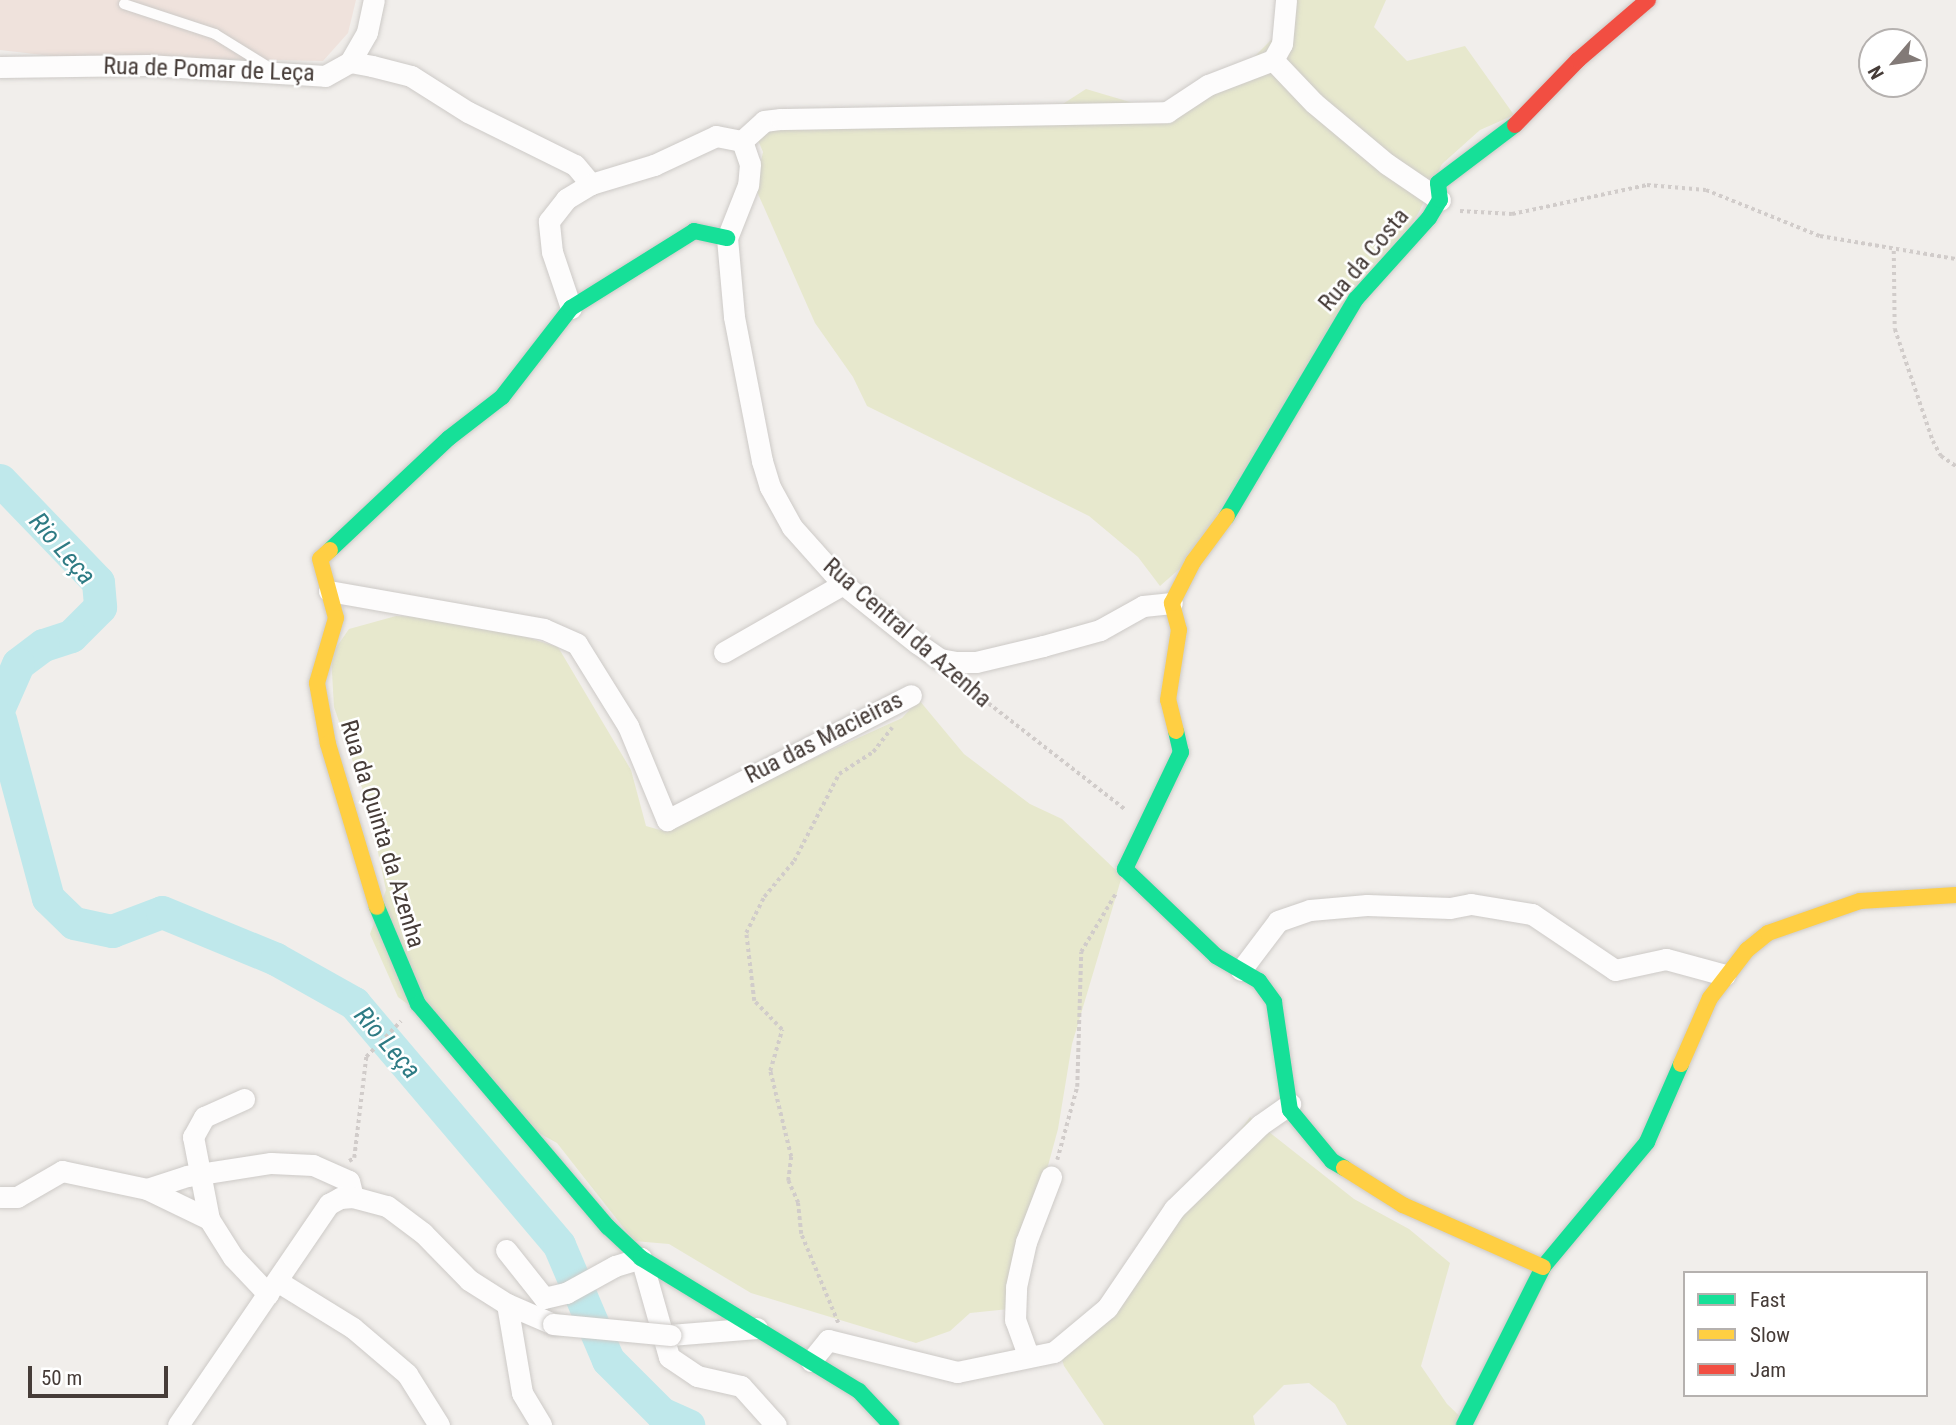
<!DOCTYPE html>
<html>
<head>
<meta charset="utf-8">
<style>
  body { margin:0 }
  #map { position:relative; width:1956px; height:1425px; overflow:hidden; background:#f1eeeb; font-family:"Roboto Condensed",sans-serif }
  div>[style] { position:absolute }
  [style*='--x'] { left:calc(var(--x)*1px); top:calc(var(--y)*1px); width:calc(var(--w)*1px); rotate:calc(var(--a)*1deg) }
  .commercial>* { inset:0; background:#efe2dc }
  .green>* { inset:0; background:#e7e8cd }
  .river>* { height:33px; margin:-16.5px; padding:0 16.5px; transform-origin:16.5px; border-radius:16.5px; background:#bfe8eb }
  .path>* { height:3.5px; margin-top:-1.75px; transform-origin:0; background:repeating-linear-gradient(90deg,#d1ccca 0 3.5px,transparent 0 7px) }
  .roads { filter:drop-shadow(0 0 2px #cdcac7) drop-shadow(0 0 2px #cdcac7) }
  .lane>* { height:10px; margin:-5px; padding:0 5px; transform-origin:5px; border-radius:5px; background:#fdfcfc }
  .street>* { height:21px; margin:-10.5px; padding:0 10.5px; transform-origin:10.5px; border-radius:10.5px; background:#fdfcfc }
  .fast>* { height:16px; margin:-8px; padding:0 8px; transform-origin:8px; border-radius:8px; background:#16e098 }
  .slow>* { height:16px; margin:-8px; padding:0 8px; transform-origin:8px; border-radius:8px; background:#ffcf43 }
  .jam>* { height:16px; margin:-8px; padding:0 8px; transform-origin:8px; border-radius:8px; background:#f24e42 }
  .bridges { filter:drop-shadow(0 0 2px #cdcac7) drop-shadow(0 0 2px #cdcac7) }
  .street-bridge>* { height:21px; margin:-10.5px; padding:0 10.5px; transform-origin:10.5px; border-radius:10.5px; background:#fdfcfc }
  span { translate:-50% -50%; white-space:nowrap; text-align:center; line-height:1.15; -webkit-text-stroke:5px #fff; paint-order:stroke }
  .street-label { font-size:24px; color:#463c38 }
  .water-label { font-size:26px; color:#2e7b84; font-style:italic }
  .legend { position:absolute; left:1683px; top:1271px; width:245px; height:126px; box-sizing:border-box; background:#fff; border:2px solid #b5b1af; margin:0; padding:9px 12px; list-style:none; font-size:21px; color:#463c38 }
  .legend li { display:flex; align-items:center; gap:14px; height:35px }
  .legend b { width:35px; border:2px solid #b5b1af }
  .north { position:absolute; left:1858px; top:28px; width:70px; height:70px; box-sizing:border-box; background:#fff; border:2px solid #b5b1af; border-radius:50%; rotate:241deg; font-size:19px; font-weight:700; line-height:28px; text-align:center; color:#463c38 }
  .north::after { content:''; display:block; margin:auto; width:24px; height:32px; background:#827a77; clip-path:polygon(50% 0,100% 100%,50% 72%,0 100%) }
  .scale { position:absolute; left:28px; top:1366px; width:140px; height:32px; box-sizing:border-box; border:4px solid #463c38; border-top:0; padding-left:9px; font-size:21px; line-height:24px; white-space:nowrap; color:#463c38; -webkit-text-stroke:5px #fff; paint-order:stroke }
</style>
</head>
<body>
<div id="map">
  <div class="commercial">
    <i style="clip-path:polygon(0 0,356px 0,348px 33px,323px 61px,51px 56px,0 50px)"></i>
  </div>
  <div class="green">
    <i style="clip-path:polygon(1283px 0,1386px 0,1374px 27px,1407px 61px,1465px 46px,1514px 115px,1480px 130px,1442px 164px,1418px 214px,1185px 564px,1160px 586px,1138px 557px,1089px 516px,867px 406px,853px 377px,815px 323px,755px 187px,763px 152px,753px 128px,1055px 109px,1086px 89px,1167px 113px,1247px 64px,1278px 33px)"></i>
    <i style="clip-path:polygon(396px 616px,468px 619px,558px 647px,631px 770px,646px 826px,667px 832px,746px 789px,902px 718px,919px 700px,964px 754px,1030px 804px,1062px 819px,1122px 876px,1072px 1044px,1058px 1129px,1009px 1309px,970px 1313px,950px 1331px,916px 1343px,751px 1293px,669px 1244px,634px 1241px,557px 1143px,526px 1126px,428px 1019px,398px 997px,370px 934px,386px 890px,368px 805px,334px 707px,331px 655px,349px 629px)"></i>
    <i style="clip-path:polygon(1250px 1117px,1354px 1199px,1409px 1229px,1450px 1263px,1421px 1366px,1447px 1404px,1469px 1425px,1347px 1425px,1335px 1404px,1309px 1383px,1284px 1385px,1253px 1416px,1255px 1425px,1104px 1425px,1064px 1366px,1057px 1343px,1139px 1268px)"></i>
  </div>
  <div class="river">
    <i style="--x:0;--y:480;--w:141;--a:46.1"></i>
    <i style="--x:98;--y:582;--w:25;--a:85"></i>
    <i style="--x:100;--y:607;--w:41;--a:135"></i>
    <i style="--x:71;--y:636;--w:29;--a:162"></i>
    <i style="--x:43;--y:645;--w:31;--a:143"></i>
    <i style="--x:18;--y:664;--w:45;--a:113.7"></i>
    <i style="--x:0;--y:719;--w:185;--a:75"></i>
    <i style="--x:48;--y:898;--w:36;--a:44"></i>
    <i style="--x:74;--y:923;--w:39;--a:12"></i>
    <i style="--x:112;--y:931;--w:53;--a:-20.8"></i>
    <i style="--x:162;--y:912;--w:123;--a:22.4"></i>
    <i style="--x:276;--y:959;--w:90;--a:29.4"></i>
    <i style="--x:354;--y:1003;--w:317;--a:49.7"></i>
    <i style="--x:559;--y:1245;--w:125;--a:66.9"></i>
    <i style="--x:608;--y:1360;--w:75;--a:45"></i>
    <i style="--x:661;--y:1413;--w:30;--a:24"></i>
  </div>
  <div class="path">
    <i style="--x:1460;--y:211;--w:52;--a:3.3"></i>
    <i style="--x:1512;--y:214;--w:138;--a:-12.1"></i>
    <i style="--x:1647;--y:185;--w:59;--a:4.8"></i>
    <i style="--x:1706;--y:190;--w:123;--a:22"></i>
    <i style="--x:1820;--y:236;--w:138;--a:9.6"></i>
    <i style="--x:1894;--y:251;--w:78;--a:89.3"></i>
    <i style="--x:1895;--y:329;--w:118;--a:71.3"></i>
    <i style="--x:1933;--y:441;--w:17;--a:62"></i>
    <i style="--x:1941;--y:456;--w:18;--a:34"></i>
    <i style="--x:961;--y:682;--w:209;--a:37.8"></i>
    <i style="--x:1057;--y:1160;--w:76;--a:-74.7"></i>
    <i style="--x:1077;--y:1087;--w:135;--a:-88.3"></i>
    <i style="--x:1081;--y:952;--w:69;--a:-59.3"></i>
    <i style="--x:349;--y:1161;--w:6;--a:-31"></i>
    <i style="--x:354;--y:1158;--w:102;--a:-83.2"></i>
    <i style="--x:366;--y:1057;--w:50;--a:-45.8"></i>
    <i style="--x:838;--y:1323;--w:96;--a:-112.6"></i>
    <i style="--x:801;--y:1234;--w:31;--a:-96"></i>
    <i style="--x:798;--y:1203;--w:24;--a:-114"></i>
    <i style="--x:788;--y:1181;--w:24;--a:-83"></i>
    <i style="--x:791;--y:1157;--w:89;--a:-103.7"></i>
    <i style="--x:770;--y:1071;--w:43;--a:-73.7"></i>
    <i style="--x:782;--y:1030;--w:40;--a:-134"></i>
    <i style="--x:754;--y:1001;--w:68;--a:-96.7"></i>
    <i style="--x:746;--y:933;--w:40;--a:-63.4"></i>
    <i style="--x:764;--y:897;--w:47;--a:-50.2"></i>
    <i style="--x:794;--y:861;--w:98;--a:-62.7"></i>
    <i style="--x:839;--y:774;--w:40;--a:-32.9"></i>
    <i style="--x:873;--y:752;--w:31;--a:-52"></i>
  </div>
  <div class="roads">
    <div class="lane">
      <i style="--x:124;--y:4;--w:96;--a:18.2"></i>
      <i style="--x:215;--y:34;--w:68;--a:31.8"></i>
    </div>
    <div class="street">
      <i style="--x:1273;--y:60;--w:59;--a:46.4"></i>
      <i style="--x:1314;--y:103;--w:95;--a:39.9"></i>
      <i style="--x:1387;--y:164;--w:64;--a:34.2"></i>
      <i style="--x:350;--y:62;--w:34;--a:-60"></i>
      <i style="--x:367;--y:32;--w:33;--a:-78"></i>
      <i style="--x:0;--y:67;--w:147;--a:-0.8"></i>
      <i style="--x:147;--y:65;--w:178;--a:3.5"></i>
      <i style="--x:325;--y:76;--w:29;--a:-29"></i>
      <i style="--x:350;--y:62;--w:22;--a:10"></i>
      <i style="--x:372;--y:66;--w:40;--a:14.4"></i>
      <i style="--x:411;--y:76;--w:67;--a:32.3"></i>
      <i style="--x:468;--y:112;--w:119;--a:26.4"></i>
      <i style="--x:575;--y:165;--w:25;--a:50"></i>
      <i style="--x:742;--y:141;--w:24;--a:71"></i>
      <i style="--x:750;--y:164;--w:21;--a:95"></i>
      <i style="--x:748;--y:185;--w:57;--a:111.6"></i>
      <i style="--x:727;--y:238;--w:79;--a:84.9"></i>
      <i style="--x:734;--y:317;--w:147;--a:79"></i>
      <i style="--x:762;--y:461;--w:27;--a:73"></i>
      <i style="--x:770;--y:487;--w:46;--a:61.2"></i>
      <i style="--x:792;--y:527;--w:76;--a:48.2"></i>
      <i style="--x:843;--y:584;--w:95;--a:38.6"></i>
      <i style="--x:917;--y:643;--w:28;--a:35"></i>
      <i style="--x:940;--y:659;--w:15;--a:11"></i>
      <i style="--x:955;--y:662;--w:21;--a:0"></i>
      <i style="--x:976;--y:662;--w:69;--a:-13.4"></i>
      <i style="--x:1043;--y:646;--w:59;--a:-15.7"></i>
      <i style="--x:1100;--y:630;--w:49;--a:-29.2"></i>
      <i style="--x:1143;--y:606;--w:29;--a:-6"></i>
      <i style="--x:742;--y:141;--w:30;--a:-42"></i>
      <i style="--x:764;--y:121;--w:17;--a:-7"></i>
      <i style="--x:781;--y:119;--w:386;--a:-1"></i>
      <i style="--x:1167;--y:112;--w:49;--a:-33.4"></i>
      <i style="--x:1208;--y:85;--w:70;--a:-21"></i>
      <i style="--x:1273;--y:60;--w:18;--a:-61"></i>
      <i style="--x:1282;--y:44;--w:44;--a:-84.8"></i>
      <i style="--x:571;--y:308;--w:59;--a:-108.7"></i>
      <i style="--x:552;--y:252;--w:31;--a:-96"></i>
      <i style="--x:549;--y:221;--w:28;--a:-52"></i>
      <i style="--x:566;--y:199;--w:29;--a:-31"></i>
      <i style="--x:591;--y:184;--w:66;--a:-16.8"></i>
      <i style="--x:654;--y:165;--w:68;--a:-25.1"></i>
      <i style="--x:716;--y:136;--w:26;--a:11"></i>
      <i style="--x:329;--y:591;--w:218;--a:10"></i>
      <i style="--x:544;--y:629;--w:36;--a:24"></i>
      <i style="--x:577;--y:644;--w:97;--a:58.1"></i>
      <i style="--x:628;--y:726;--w:102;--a:67.5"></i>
      <i style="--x:667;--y:820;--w:274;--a:-27.1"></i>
      <i style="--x:724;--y:652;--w:137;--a:-29.7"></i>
      <i style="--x:1241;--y:970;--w:61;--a:-52.9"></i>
      <i style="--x:1278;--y:921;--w:34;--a:-19"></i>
      <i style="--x:1310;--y:910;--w:57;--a:-5"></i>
      <i style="--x:1367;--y:905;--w:83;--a:2.1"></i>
      <i style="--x:1450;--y:908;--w:21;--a:-11"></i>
      <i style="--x:1471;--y:904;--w:62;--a:9.3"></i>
      <i style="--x:1532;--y:914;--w:100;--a:34"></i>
      <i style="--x:1615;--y:970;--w:52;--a:-12.2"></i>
      <i style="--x:1666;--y:959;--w:61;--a:15.2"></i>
      <i style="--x:147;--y:1189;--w:42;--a:-18"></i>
      <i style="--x:187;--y:1176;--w:85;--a:-8.8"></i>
      <i style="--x:271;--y:1163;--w:42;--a:2.7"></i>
      <i style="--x:313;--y:1165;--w:39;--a:24"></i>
      <i style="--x:349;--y:1181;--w:16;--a:76"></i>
      <i style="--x:0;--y:1197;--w:17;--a:0"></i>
      <i style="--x:17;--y:1197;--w:52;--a:-30"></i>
      <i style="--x:62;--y:1171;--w:87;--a:12"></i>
      <i style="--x:147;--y:1189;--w:69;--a:25.8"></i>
      <i style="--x:209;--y:1219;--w:45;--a:57.7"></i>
      <i style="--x:233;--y:1257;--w:51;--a:46.6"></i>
      <i style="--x:209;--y:1219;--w:84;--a:-101"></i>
      <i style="--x:193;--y:1137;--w:23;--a:-61"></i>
      <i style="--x:204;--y:1117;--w:44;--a:-24.2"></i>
      <i style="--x:506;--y:1250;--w:61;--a:51.6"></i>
      <i style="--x:544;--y:1298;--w:23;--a:-13"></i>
      <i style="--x:566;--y:1293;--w:56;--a:-28.9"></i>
      <i style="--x:615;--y:1266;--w:27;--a:-17"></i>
      <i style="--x:641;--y:1258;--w:103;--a:74.2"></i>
      <i style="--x:669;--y:1357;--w:34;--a:34"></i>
      <i style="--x:697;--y:1376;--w:45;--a:12.8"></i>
      <i style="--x:741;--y:1386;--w:52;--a:48.1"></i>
      <i style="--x:277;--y:1281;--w:89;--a:31.7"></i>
      <i style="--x:353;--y:1328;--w:71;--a:40.4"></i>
      <i style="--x:407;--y:1374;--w:60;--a:57.9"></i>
      <i style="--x:507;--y:1304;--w:90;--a:80.4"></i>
      <i style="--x:522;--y:1393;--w:37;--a:59"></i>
      <i style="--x:670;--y:1335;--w:87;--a:-4.6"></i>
      <i style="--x:1028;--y:1355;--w:37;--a:-110"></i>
      <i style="--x:1015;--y:1320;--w:33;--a:-88"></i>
      <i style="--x:1016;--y:1287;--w:46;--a:-77.5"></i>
      <i style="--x:1026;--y:1242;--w:70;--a:-69"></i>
      <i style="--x:811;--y:1361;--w:27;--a:-51"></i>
      <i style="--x:828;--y:1340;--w:133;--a:13.9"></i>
      <i style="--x:957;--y:1372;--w:99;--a:-11.7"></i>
      <i style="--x:1054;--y:1352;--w:69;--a:-39.7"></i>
      <i style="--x:1107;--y:1308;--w:120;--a:-55.9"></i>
      <i style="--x:1174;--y:1209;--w:120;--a:-44.3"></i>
      <i style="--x:1260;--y:1125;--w:37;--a:-35"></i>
      <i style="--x:178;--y:1425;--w:268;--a:-55.7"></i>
      <i style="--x:329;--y:1204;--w:13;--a:-29"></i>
      <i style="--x:340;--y:1198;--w:13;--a:-4"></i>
      <i style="--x:353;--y:1197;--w:35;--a:15"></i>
      <i style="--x:387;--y:1206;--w:45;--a:36.9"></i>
      <i style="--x:423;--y:1233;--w:66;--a:45.6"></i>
      <i style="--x:469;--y:1280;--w:45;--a:32.3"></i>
      <i style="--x:507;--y:1304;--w:50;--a:23.5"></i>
    </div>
    <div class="fast">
      <i style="--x:1227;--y:516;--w:252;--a:-59.3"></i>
      <i style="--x:1356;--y:299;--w:109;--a:-48"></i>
      <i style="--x:1429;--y:218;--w:21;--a:-59"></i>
      <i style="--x:1440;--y:200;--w:17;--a:-97"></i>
      <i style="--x:1438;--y:183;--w:96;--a:-37"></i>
      <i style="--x:330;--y:550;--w:163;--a:-43.3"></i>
      <i style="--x:449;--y:438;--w:67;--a:-37.7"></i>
      <i style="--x:502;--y:397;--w:113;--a:-52.2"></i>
      <i style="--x:571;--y:308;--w:145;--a:-32"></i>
      <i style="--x:694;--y:231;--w:34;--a:12"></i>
      <i style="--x:1176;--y:731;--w:22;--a:77"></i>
      <i style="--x:1181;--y:752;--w:130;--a:115.6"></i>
      <i style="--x:1125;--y:869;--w:126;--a:43.7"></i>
      <i style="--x:1216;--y:956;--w:50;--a:30.2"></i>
      <i style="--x:1259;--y:981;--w:26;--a:54"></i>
      <i style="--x:1274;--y:1002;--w:109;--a:81.6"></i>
      <i style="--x:1290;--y:1110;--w:66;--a:50.5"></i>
      <i style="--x:1332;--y:1161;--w:14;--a:30"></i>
      <i style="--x:377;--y:907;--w:105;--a:67.1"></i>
      <i style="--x:418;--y:1004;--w:293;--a:49.6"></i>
      <i style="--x:608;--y:1227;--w:45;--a:43.2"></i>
      <i style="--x:641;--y:1258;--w:255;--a:31.4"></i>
      <i style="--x:859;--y:1391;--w:47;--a:46.7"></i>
      <i style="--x:1464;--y:1425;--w:177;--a:-63.4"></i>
      <i style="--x:1543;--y:1267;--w:163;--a:-50.2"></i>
      <i style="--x:1647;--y:1142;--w:85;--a:-66.4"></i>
    </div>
    <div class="slow">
      <i style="--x:330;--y:550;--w:13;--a:138"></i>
      <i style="--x:320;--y:559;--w:61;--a:74.8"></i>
      <i style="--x:336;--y:618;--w:68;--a:106.3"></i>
      <i style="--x:317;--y:683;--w:62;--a:79.8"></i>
      <i style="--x:328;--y:744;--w:170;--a:73.3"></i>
      <i style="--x:1176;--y:731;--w:32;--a:-104"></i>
      <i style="--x:1168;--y:700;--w:71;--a:-81.1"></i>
      <i style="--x:1179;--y:630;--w:28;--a:-105"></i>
      <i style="--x:1172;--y:603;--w:46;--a:-62.9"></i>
      <i style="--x:1193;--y:562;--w:57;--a:-53.5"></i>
      <i style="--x:1681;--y:1064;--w:72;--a:-66.3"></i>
      <i style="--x:1710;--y:998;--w:61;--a:-52.4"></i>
      <i style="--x:1747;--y:950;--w:27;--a:-39"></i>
      <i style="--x:1768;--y:933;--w:97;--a:-19.2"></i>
      <i style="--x:1860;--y:901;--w:96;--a:-3.6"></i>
      <i style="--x:1344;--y:1168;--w:70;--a:32.1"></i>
      <i style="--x:1403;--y:1205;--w:153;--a:23.9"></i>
    </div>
    <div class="jam">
      <i style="--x:1515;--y:125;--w:91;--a:-45.9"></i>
      <i style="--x:1578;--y:60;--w:92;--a:-40.6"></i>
    </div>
  </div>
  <div class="bridges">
    <div class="street-bridge">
      <i style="--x:553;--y:1324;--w:118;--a:5.4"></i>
    </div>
  </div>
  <div class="street-label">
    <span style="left:209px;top:70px;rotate:2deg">Rua de Pomar de Leça</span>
    <span style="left:1364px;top:260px;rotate:-50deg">Rua da Costa</span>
    <span style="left:907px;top:633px;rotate:41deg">Rua Central da Azenha</span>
    <span style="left:824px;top:738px;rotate:-27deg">Rua das Macieiras</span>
    <span style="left:382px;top:834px;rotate:73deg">Rua da Quinta da Azenha</span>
  </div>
  <div class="water-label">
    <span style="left:62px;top:549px;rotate:49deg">Rio Leça</span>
    <span style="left:387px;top:1043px;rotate:49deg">Rio Leça</span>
  </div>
  <ul class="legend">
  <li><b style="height:9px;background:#16e098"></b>Fast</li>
  <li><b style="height:9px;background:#ffcf43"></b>Slow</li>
  <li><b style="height:9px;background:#f24e42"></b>Jam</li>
  </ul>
  <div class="north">N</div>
  <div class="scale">50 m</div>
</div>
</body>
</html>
